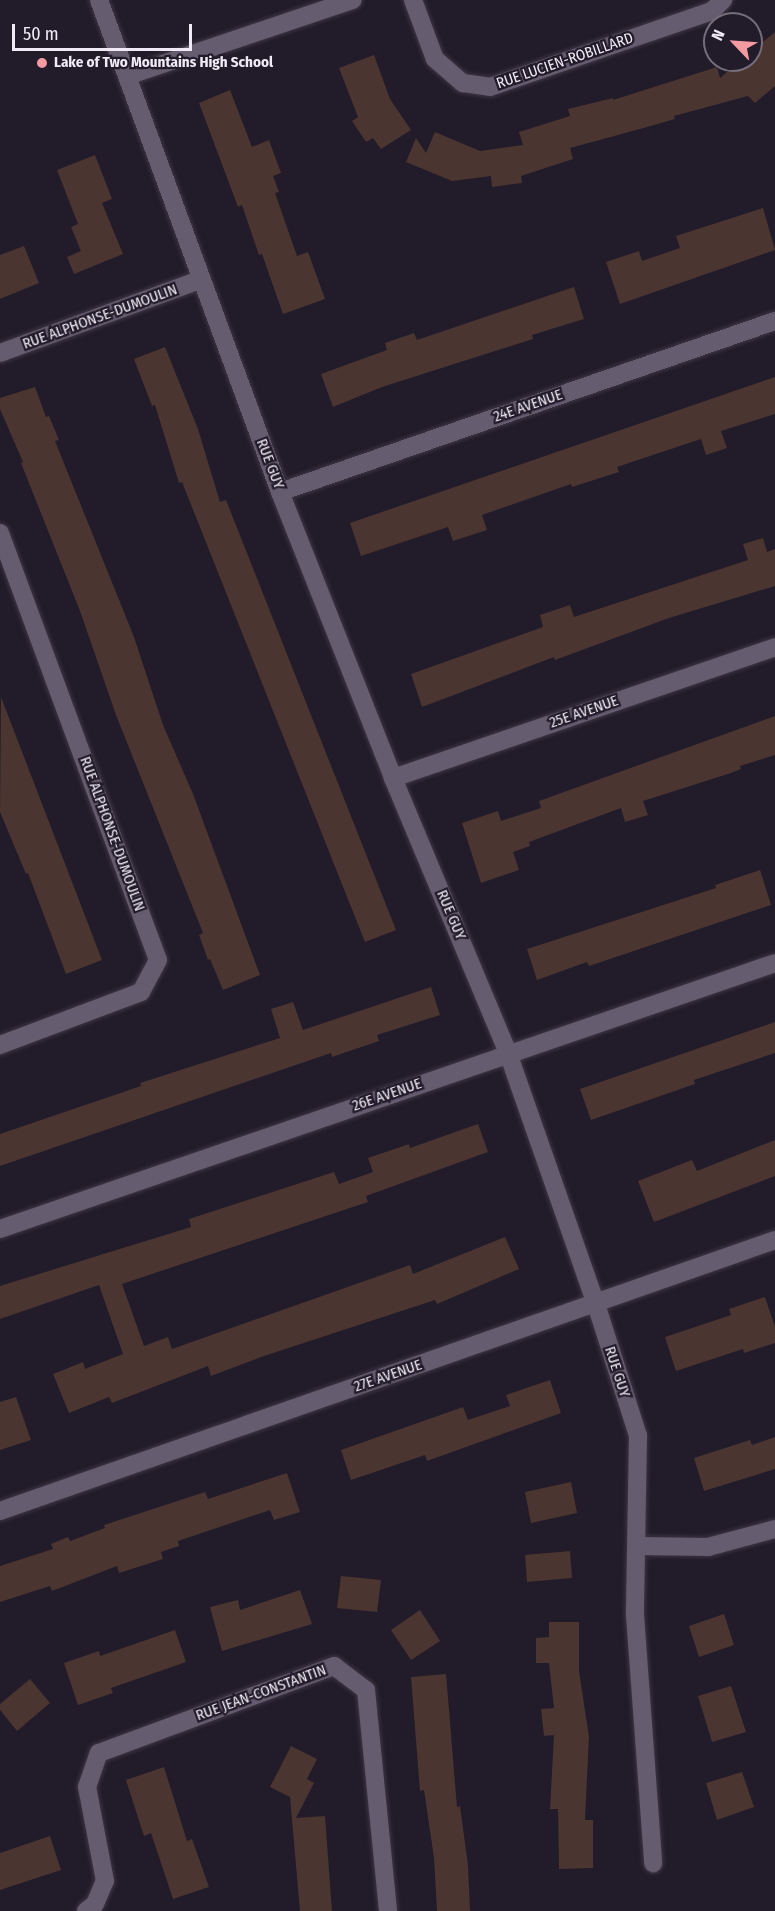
<!DOCTYPE html>
<html>
<head>
<meta charset="utf-8">
<style>
  body { margin:0 }
  #map { position:relative; width:775px; height:1911px; overflow:hidden; background:#221b2a; font-family:"Fira Sans Condensed",sans-serif }
  div>[style] { position:absolute }
  [style*='--x'] { left:calc(var(--x)*1px); top:calc(var(--y)*1px); width:calc(var(--w)*1px); rotate:calc(var(--a)*1deg) }
  .building>* { inset:0; background:#4a3531 }
  .roads { filter:drop-shadow(0 0 2px #3d3744) drop-shadow(0 0 2px #3d3744) }
  .minor>* { height:18px; margin:-9px; padding:0 9px; transform-origin:9px; border-radius:9px; background:#655c6f }
  .dots>* { width:16px; height:16px; translate:-50% -50%; box-sizing:border-box; border:3px solid #221b2a; border-radius:50% }
  span { translate:-50% -50%; white-space:nowrap; text-align:center; line-height:1.15; -webkit-text-stroke:4.5px #221b2a; paint-order:stroke }
  .street-label { font-size:15px; color:#efeaf5 }
  .poi-label { font-size:15px; color:#efeaf5; font-weight:700 }
  .left { translate:0 -50%; text-align:left }
  .north { position:absolute; left:703px; top:12px; width:60px; height:60px; box-sizing:border-box; background:#221b2a; border:2px solid #746e7b; border-radius:50%; rotate:295deg; font-size:16px; font-weight:700; line-height:24px; text-align:center; color:#efeaf5 }
  .north::after { content:''; display:block; margin:auto; width:21px; height:27px; background:#f49aa1; clip-path:polygon(50% 0,100% 100%,50% 72%,0 100%) }
  .scale { position:absolute; left:12px; top:24px; width:180px; height:27px; box-sizing:border-box; border:3px solid #efeaf5; border-top:0; padding-left:8px; font-size:18px; line-height:21px; white-space:nowrap; color:#efeaf5; -webkit-text-stroke:4px #221b2a; paint-order:stroke }
</style>
</head>
<body>
<div id="map">
  <div class="building">
    <i style="clip-path:polygon(775px 32px,775px 86px,755px 103px,748px 96px,674px 116px,675px 119px,640px 129px,570px 148px,573px 159px,521px 176px,522px 183px,492px 187px,491px 176px,452px 181px,406px 162px,416px 138px,426px 153px,435px 132px,480px 151px,523px 145px,519px 132px,570px 116px,568px 109px,613px 98px,613px 100px,717px 67px,720px 78px,741px 60px,751px 60px,751px 52px)"></i>
    <i style="clip-path:polygon(374px 55px,390px 99px,411px 130px,381px 149px,373px 138px,366px 142px,352px 121px,358px 117px,339px 68px)"></i>
    <i style="clip-path:polygon(230px 90px,252px 147px,269px 140px,281px 173px,273px 176px,279px 192px,275px 193px,297px 256px,308px 252px,325px 299px,283px 314px,262px 254px,259px 255px,242px 205px,238px 207px,199px 103px)"></i>
    <i style="clip-path:polygon(95px 155px,112px 199px,102px 203px,123px 254px,74px 274px,67px 257px,81px 251px,71px 227px,78px 224px,57px 170px)"></i>
    <i style="clip-path:polygon(763px 208px,775px 250px,620px 304px,606px 262px,639px 251px,642px 261px,680px 248px,676px 236px)"></i>
    <i style="clip-path:polygon(24px 246px,39px 283px,0 299px,0 255px)"></i>
    <i style="clip-path:polygon(574px 287px,584px 319px,532px 335px,533px 339px,382px 387px,333px 407px,321px 374px,387px 350px,385px 343px,414px 333px,417px 340px)"></i>
    <i style="clip-path:polygon(165px 347px,198px 429px,220px 502px,226px 500px,396px 930px,365px 942px,182px 482px,179px 483px,155px 405px,152px 406px,134px 359px)"></i>
    <i style="clip-path:polygon(775px 377px,775px 414px,721px 431px,727px 448px,706px 455px,701px 439px,617px 467px,619px 472px,572px 487px,571px 484px,482px 515px,487px 530px,453px 541px,448px 527px,361px 556px,350px 523px)"></i>
    <i style="clip-path:polygon(35px 387px,46px 417px,49px 416px,59px 440px,55px 441px,134px 637px,163px 725px,193px 794px,260px 975px,223px 990px,210px 959px,208px 960px,199px 935px,203px 933px,116px 715px,80px 611px,21px 463px,23px 462px,0 409px,0 398px)"></i>
    <i style="clip-path:polygon(763px 538px,767px 552px,775px 549px,775px 586px,669px 618px,555px 660px,554px 657px,422px 707px,411px 674px,543px 627px,540px 615px,570px 605px,574px 617px,748px 560px,743px 544px)"></i>
    <i style="clip-path:polygon(1px 697px,102px 960px,66px 974px,28px 873px,26px 874px,0 812px)"></i>
    <i style="clip-path:polygon(775px 716px,775px 755px,740px 766px,741px 769px,731px 773px,643px 801px,648px 815px,625px 822px,621px 808px,529px 842px,530px 846px,513px 852px,519px 870px,481px 883px,462px 823px,498px 811px,501px 821px,541px 808px,539px 801px)"></i>
    <i style="clip-path:polygon(760px 870px,771px 905px,589px 966px,587px 962px,537px 980px,527px 949px,716px 888px,715px 885px)"></i>
    <i style="clip-path:polygon(431px 987px,440px 1015px,377px 1035px,379px 1041px,332px 1057px,331px 1053px,0 1166px,0 1134px,141px 1086px,140px 1083px,280px 1038px,271px 1009px,293px 1002px,303px 1030px)"></i>
    <i style="clip-path:polygon(775px 1022px,775px 1053px,694px 1080px,695px 1084px,591px 1120px,580px 1089px)"></i>
    <i style="clip-path:polygon(478px 1124px,488px 1152px,366px 1196px,368px 1202px,122px 1284px,144px 1346px,168px 1337px,172px 1349px,410px 1265px,413px 1274px,505px 1237px,519px 1269px,437px 1304px,435px 1300px,264px 1356px,211px 1376px,208px 1366px,112px 1403px,109px 1397px,69px 1413px,53px 1374px,83px 1362px,85px 1369px,123px 1354px,99px 1285px,0 1319px,0 1286px,191px 1227px,189px 1219px,334px 1172px,339px 1184px,373px 1172px,368px 1158px,409px 1144px,410px 1148px)"></i>
    <i style="clip-path:polygon(775px 1140px,775px 1176px,654px 1222px,638px 1181px,692px 1160px,697px 1171px)"></i>
    <i style="clip-path:polygon(765px 1297px,775px 1327px,775px 1343px,744px 1353px,743px 1349px,676px 1371px,665px 1337px,731px 1315px,729px 1309px)"></i>
    <i style="clip-path:polygon(550px 1380px,561px 1413px,427px 1461px,425px 1455px,351px 1480px,341px 1450px,463px 1407px,468px 1420px,510px 1406px,506px 1395px)"></i>
    <i style="clip-path:polygon(16px 1397px,31px 1440px,0 1450px,0 1402px)"></i>
    <i style="clip-path:polygon(775px 1437px,775px 1469px,704px 1491px,694px 1458px,750px 1440px,752px 1445px)"></i>
    <i style="clip-path:polygon(287px 1473px,300px 1512px,274px 1520px,270px 1510px,178px 1541px,179px 1546px,161px 1552px,163px 1559px,119px 1573px,117px 1566px,52px 1591px,50px 1586px,0 1602px,0 1566px,53px 1549px,51px 1544px,68px 1537px,70px 1541px,105px 1528px,104px 1525px,205px 1492px,208px 1499px)"></i>
    <i style="clip-path:polygon(571px 1482px,577px 1513px,531px 1523px,525px 1492px)"></i>
    <i style="clip-path:polygon(570px 1551px,572px 1578px,527px 1582px,525px 1555px)"></i>
    <i style="clip-path:polygon(341px 1576px,381px 1580px,377px 1612px,337px 1608px)"></i>
    <i style="clip-path:polygon(300px 1590px,312px 1624px,222px 1651px,210px 1607px,238px 1600px,240px 1610px)"></i>
    <i style="clip-path:polygon(420px 1610px,440px 1641px,411px 1660px,391px 1630px)"></i>
    <i style="clip-path:polygon(724px 1614px,734px 1645px,699px 1657px,689px 1626px)"></i>
    <i style="clip-path:polygon(549px 1622px,579px 1622px,579px 1671px,589px 1737px,585px 1820px,593px 1820px,593px 1868px,559px 1869px,558px 1809px,550px 1809px,554px 1735px,544px 1736px,541px 1709px,554px 1708px,549px 1663px,536px 1663px,536px 1638px,549px 1637px)"></i>
    <i style="clip-path:polygon(175px 1630px,186px 1662px,111px 1688px,113px 1693px,78px 1705px,64px 1663px,99px 1651px,100px 1656px)"></i>
    <i style="clip-path:polygon(446px 1674px,457px 1807px,460px 1806px,468px 1865px,470px 1911px,437px 1911px,434px 1858px,424px 1790px,420px 1791px,411px 1677px)"></i>
    <i style="clip-path:polygon(30px 1679px,50px 1703px,17px 1731px,0 1710px,0 1704px)"></i>
    <i style="clip-path:polygon(731px 1686px,746px 1732px,712px 1742px,698px 1696px)"></i>
    <i style="clip-path:polygon(291px 1746px,317px 1759px,307px 1779px,314px 1783px,296px 1818px,325px 1816px,332px 1911px,300px 1911px,290px 1797px,270px 1787px)"></i>
    <i style="clip-path:polygon(164px 1767px,187px 1841px,192px 1839px,209px 1887px,173px 1899px,151px 1833px,144px 1836px,126px 1780px)"></i>
    <i style="clip-path:polygon(742px 1772px,754px 1807px,717px 1820px,706px 1783px)"></i>
    <i style="clip-path:polygon(50px 1836px,61px 1870px,0 1890px,0 1853px)"></i>
  </div>
  <div class="roads">
    <div class="minor">
      <i style="--x:99;--y:0;--w:524;--a:69.8"></i>
      <i style="--x:280;--y:492;--w:308;--a:68.4"></i>
      <i style="--x:393;--y:778;--w:298;--a:67.3"></i>
      <i style="--x:508;--y:1053;--w:266;--a:70.7"></i>
      <i style="--x:596;--y:1304;--w:139;--a:72.3"></i>
      <i style="--x:638;--y:1436;--w:179;--a:91"></i>
      <i style="--x:635;--y:1615;--w:249;--a:85.8"></i>
      <i style="--x:413;--y:0;--w:63;--a:69.6"></i>
      <i style="--x:435;--y:59;--w:37;--a:41"></i>
      <i style="--x:463;--y:83;--w:27;--a:8"></i>
      <i style="--x:490;--y:87;--w:235;--a:-18.9"></i>
      <i style="--x:712;--y:11;--w:16;--a:-45"></i>
      <i style="--x:127;--y:76;--w:238;--a:-18.6"></i>
      <i style="--x:0;--y:353;--w:213;--a:-20.1"></i>
      <i style="--x:280;--y:492;--w:524;--a:-19.06"></i>
      <i style="--x:0;--y:533;--w:455;--a:69.7"></i>
      <i style="--x:158;--y:960;--w:36;--a:118"></i>
      <i style="--x:141;--y:992;--w:151;--a:159.4"></i>
      <i style="--x:393;--y:778;--w:404;--a:-18.9"></i>
      <i style="--x:0;--y:1229;--w:819;--a:-18.94"></i>
      <i style="--x:0;--y:1511;--w:821;--a:-19.27"></i>
      <i style="--x:637;--y:1546;--w:71;--a:0.8"></i>
      <i style="--x:708;--y:1547;--w:69;--a:-15"></i>
      <i style="--x:86;--y:1911;--w:11;--a:-38"></i>
      <i style="--x:95;--y:1904;--w:25;--a:-67"></i>
      <i style="--x:105;--y:1881;--w:96;--a:-100.8"></i>
      <i style="--x:87;--y:1787;--w:36;--a:-71"></i>
      <i style="--x:99;--y:1753;--w:251;--a:-20.3"></i>
      <i style="--x:334;--y:1666;--w:40;--a:37"></i>
      <i style="--x:366;--y:1690;--w:222;--a:84.3"></i>
    </div>
  </div>
  <div class="dots">
    <i style="left:42px;top:63px;background:#f49aa1"></i>
  </div>
  <div class="street-label">
    <span style="left:565px;top:61px;rotate:-19deg">RUE LUCIEN-ROBILLARD</span>
    <span style="left:100px;top:317px;rotate:-20deg">RUE ALPHONSE-DUMOULIN</span>
    <span style="left:528px;top:406px;rotate:-19deg">24E AVENUE</span>
    <span style="left:270px;top:464px;rotate:69deg">RUE GUY</span>
    <span style="left:584px;top:712px;rotate:-19deg">25E AVENUE</span>
    <span style="left:112px;top:834px;rotate:70deg">RUE ALPHONSE-DUMOULIN</span>
    <span style="left:451px;top:915px;rotate:67deg">RUE GUY</span>
    <span style="left:387px;top:1095px;rotate:-19deg">26E AVENUE</span>
    <span style="left:617px;top:1372px;rotate:72deg">RUE GUY</span>
    <span style="left:388px;top:1376px;rotate:-19deg">27E AVENUE</span>
    <span style="left:261px;top:1693px;rotate:-20deg">RUE JEAN-CONSTANTIN</span>
  </div>
  <div class="poi-label">
    <span class="left" style="left:54px;top:63px">Lake of Two Mountains High School</span>
  </div>
  <div class="north">N</div>
  <div class="scale">50 m</div>
</div>
</body>
</html>
